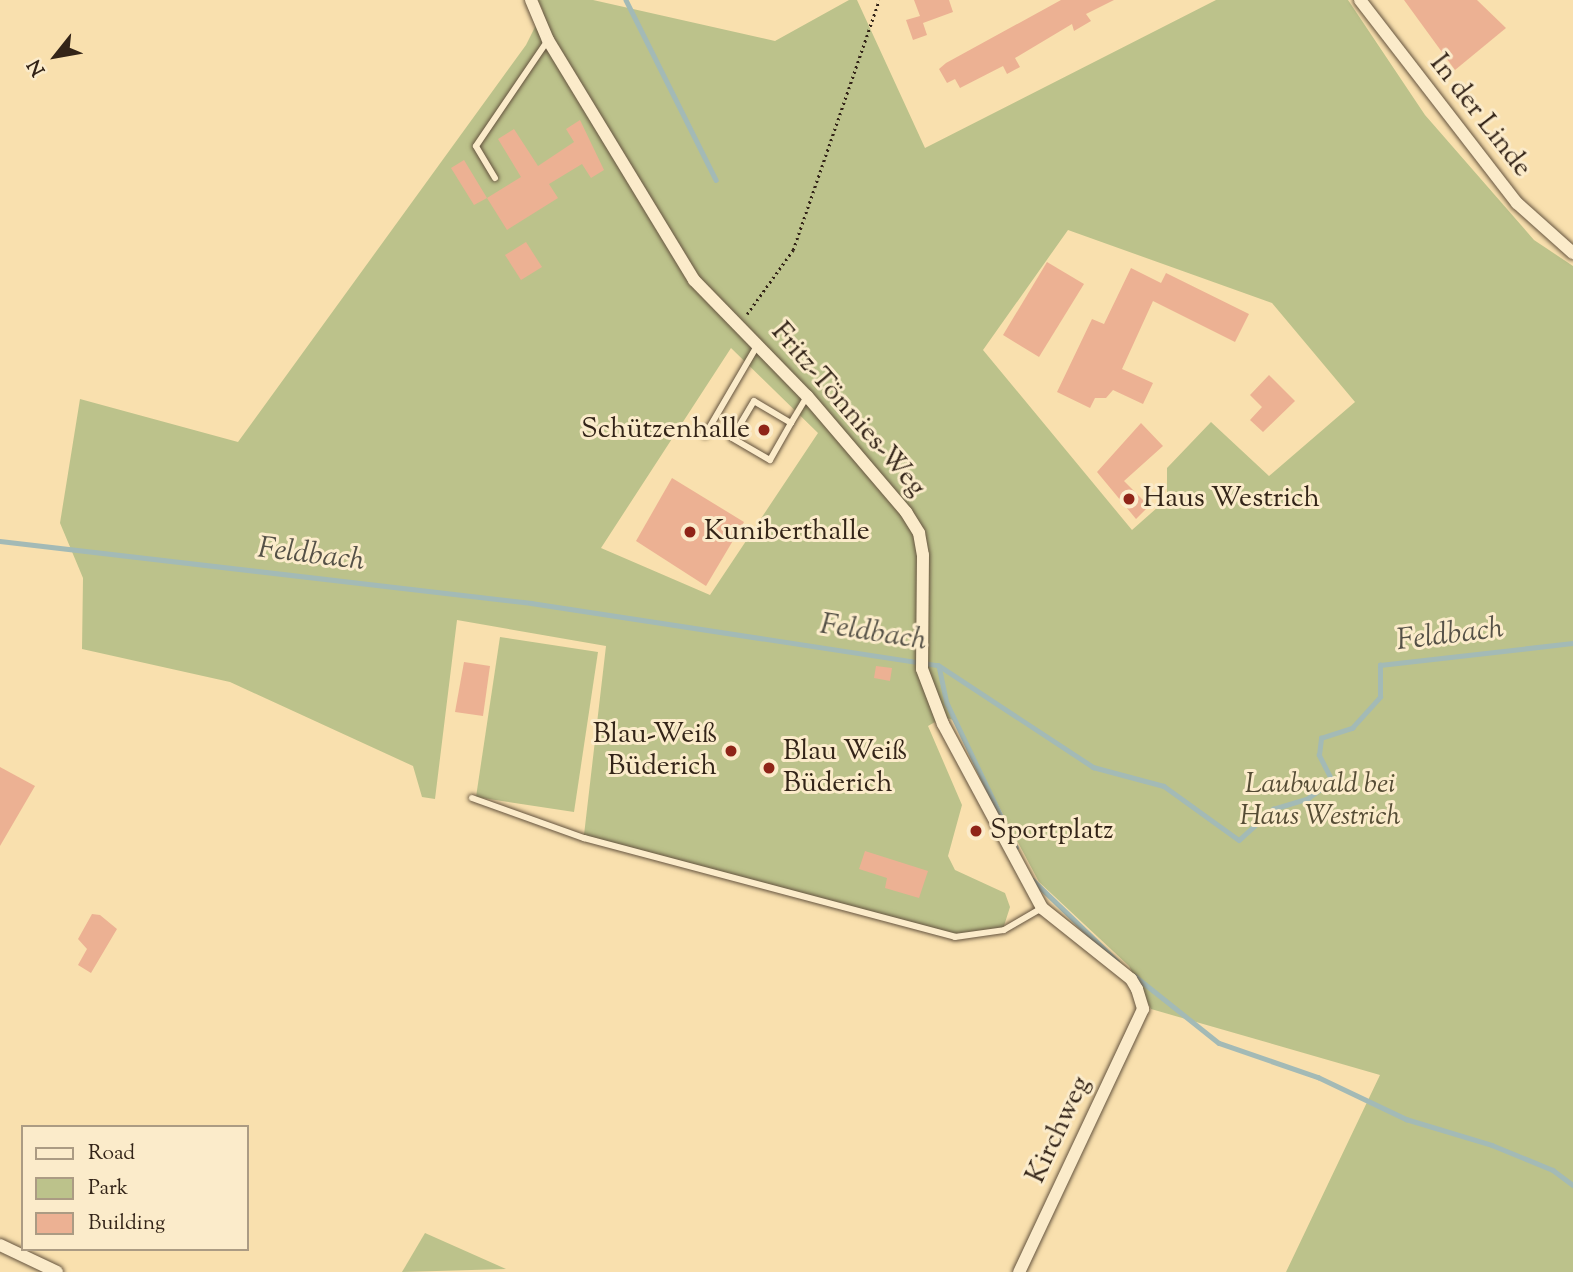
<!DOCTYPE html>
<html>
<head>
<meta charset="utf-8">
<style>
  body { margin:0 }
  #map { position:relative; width:1573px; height:1272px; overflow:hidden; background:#f9e0ae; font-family:"Sorts Mill Goudy",serif }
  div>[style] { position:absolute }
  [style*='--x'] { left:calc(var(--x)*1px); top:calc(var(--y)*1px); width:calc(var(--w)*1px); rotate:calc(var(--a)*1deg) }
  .green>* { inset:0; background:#bcc28b }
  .stream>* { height:4.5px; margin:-2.25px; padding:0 2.25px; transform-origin:2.25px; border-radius:2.25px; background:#a3bab6 }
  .building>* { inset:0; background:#ecb193 }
  .path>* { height:2.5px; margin-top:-1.25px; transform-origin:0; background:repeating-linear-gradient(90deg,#332418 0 2px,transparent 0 5.5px) }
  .roads { filter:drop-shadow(0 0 2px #64533e) drop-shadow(0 0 2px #64533e) }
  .service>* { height:6px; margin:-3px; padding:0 3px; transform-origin:3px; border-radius:3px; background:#fbebca }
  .minor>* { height:12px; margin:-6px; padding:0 6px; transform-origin:6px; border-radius:6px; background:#fbebca }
  .dots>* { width:19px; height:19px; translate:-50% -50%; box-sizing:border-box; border:4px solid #fbebca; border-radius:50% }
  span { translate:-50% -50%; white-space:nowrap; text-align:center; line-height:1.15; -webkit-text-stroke:6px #fbebca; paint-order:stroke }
  .street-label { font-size:28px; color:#332418 }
  .poi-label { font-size:28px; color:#332418 }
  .right { translate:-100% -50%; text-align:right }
  .left { translate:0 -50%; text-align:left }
  .park-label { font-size:28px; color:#554c35; font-style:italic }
  .water-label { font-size:30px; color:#555147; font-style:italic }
  .legend { position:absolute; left:21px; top:1125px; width:228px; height:126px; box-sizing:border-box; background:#fbebca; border:2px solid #ab9b83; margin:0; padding:9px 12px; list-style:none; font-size:21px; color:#332418 }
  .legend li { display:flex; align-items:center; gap:14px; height:35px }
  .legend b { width:35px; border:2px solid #ab9b83 }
  .north { position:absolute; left:21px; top:21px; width:70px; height:70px; -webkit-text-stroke:5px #fbebca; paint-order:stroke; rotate:239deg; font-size:19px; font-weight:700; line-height:28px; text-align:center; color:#332418 }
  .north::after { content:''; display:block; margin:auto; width:24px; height:32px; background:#332418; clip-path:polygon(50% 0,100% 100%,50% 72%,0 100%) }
</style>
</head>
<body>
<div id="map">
  <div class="green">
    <i style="clip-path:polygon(evenodd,538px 0,593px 0,775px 41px,849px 0,857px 0,925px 148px,1216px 0,1348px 0,1425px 115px,1534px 240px,1573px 266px,1573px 1272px,1286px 1272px,1380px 1075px,1151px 1009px,1129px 966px,1039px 882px,953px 720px,944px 717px,928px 726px,962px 805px,948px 856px,955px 870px,1005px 893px,1010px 907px,1003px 929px,955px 934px,584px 835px,606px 646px,457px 620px,435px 799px,422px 797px,413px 766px,230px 682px,82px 649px,83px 578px,60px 523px,80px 399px,238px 442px,526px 45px,543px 11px,538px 0,1068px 230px,1272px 303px,1355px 402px,1269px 476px,1211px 422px,1167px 468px,1167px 499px,1132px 530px,983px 350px,1068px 230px,538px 0,731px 348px,818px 433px,710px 595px,601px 548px,731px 348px)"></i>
    <i style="clip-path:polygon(500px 637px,598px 652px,574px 812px,476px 797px)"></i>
    <i style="clip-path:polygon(425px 1233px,506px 1269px,402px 1272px)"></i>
  </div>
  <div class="stream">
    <i style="--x:626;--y:0;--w:201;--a:63.4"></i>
    <i style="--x:0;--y:541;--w:535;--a:6.66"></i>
    <i style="--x:531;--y:603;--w:412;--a:8.7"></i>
    <i style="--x:938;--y:665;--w:186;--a:33.3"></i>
    <i style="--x:1093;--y:767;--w:73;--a:15"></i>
    <i style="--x:1164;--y:786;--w:92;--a:35.8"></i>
    <i style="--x:1239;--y:840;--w:46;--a:-42.4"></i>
    <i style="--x:1273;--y:809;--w:37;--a:-17"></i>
    <i style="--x:1308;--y:798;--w:29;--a:-35"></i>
    <i style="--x:1332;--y:781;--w:29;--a:-117"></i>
    <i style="--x:1319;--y:755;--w:17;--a:-83"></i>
    <i style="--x:1321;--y:738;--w:33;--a:-18"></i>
    <i style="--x:1352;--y:728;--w:42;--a:-47.9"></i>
    <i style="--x:1380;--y:697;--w:32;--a:-90"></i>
    <i style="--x:1380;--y:665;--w:194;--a:-6.5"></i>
    <i style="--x:939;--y:666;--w:38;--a:78"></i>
    <i style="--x:947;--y:703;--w:160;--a:64.4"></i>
    <i style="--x:1033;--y:880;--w:117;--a:44"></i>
    <i style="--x:1135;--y:976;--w:107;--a:38.6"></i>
    <i style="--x:1219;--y:1043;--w:105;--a:19"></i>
    <i style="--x:1318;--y:1077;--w:98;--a:25.5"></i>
    <i style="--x:1406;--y:1119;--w:90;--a:16.8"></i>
    <i style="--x:1492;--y:1145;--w:66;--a:22.3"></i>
    <i style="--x:1553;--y:1170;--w:25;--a:37"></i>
  </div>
  <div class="building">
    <i style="clip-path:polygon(914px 0,949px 0,953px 12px,923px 23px,927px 35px,913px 40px,906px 20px,920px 16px)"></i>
    <i style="clip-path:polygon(1061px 0,1114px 0,1086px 14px,1091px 21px,1074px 31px,1072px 24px,1015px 58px,1020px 67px,1007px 74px,1003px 66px,960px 88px,955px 79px,947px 83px,939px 69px,946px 63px)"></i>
    <i style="clip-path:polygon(1404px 0,1477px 0,1506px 28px,1455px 70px)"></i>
    <i style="clip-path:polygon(580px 120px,604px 170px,591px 178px,582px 164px,549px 184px,558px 198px,507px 230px,487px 198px,521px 177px,498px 139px,514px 129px,538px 166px,574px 142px,566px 129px)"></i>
    <i style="clip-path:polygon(464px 160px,487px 198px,474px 205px,451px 168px)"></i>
    <i style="clip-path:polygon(526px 242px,542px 267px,521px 280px,505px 255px)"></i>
    <i style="clip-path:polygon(1047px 262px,1084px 284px,1039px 357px,1003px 335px)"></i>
    <i style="clip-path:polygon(1131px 268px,1161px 283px,1166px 273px,1249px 314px,1235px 342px,1153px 301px,1122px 369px,1153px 383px,1143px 404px,1113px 390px,1106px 398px,1095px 398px,1090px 408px,1057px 392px,1092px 319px,1104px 324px)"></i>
    <i style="clip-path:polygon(1269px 375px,1295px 401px,1263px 432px,1250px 420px,1262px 407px,1250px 395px)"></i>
    <i style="clip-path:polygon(1141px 423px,1163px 446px,1124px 481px,1149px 506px,1136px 519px,1097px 472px)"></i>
    <i style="clip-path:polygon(672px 478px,744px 522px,706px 586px,636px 541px)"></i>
    <i style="clip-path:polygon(464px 662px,490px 666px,483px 716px,455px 712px)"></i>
    <i style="clip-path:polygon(876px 666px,892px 668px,890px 681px,874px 678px)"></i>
    <i style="clip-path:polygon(0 767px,35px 786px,0 846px)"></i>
    <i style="clip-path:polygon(865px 851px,928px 871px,919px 898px,885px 888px,887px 878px,859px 869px)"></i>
    <i style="clip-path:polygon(92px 914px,100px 915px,117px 929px,91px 973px,78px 965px,87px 949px,78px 939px)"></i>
  </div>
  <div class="path">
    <i style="--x:747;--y:314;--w:79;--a:-54.3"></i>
    <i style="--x:793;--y:250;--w:264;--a:-71"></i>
  </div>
  <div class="roads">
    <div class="service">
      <i style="--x:495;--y:178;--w:37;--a:-121"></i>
      <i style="--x:476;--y:146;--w:128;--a:-55.8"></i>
      <i style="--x:791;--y:423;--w:43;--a:-149.3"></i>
      <i style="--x:754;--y:401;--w:43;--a:120.7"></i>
      <i style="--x:732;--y:438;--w:44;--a:30.1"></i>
      <i style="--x:770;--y:460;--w:43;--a:-60.4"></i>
      <i style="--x:791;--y:423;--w:31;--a:-59"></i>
      <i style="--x:705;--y:435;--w:103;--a:-59.7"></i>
      <i style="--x:472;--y:798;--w:119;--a:19.7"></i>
      <i style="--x:584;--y:838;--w:384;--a:14.9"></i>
      <i style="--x:955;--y:937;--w:49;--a:-8.1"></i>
      <i style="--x:1004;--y:930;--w:44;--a:-30.1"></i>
    </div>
    <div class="minor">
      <i style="--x:531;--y:0;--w:43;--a:67"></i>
      <i style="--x:548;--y:40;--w:281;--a:58.7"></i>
      <i style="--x:694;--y:280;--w:162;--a:45.8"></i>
      <i style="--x:807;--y:396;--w:153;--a:49.5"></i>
      <i style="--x:906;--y:512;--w:25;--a:58"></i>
      <i style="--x:919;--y:533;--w:22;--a:80"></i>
      <i style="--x:923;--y:555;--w:114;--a:90.5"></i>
      <i style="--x:922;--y:669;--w:59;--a:69.1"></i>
      <i style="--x:943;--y:724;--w:209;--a:61.7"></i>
      <i style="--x:1042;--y:908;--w:114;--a:38.6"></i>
      <i style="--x:1131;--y:979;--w:12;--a:59"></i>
      <i style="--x:1137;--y:989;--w:21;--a:73"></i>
      <i style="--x:1143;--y:1009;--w:291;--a:115.2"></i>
      <i style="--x:1360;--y:0;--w:257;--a:52.3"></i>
      <i style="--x:1517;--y:203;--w:75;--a:41.8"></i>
      <i style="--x:0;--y:1245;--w:63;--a:25.3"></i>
    </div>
  </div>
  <div class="dots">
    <i style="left:764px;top:430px;background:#8f2418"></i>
    <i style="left:1129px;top:499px;background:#8f2418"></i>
    <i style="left:690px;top:532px;background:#8f2418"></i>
    <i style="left:731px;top:751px;background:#8f2418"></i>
    <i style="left:769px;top:768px;background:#8f2418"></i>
    <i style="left:976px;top:831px;background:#8f2418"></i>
  </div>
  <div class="street-label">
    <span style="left:1480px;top:116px;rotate:52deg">In der Linde</span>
    <span style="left:848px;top:410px;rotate:49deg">Fritz-Tönnies-Weg</span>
    <span style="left:1059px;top:1130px;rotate:-65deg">Kirchweg</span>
  </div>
  <div class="poi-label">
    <span class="right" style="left:750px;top:430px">Schützenhalle</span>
    <span class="left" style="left:1143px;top:499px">Haus Westrich</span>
    <span class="left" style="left:704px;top:532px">Kuniberthalle</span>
    <span class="right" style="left:717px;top:751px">Blau-Weiß<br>Büderich</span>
    <span class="left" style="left:783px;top:768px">Blau Weiß<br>Büderich</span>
    <span class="left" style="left:990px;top:831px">Sportplatz</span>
  </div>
  <div class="park-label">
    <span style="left:1320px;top:801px">Laubwald bei<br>Haus Westrich</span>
  </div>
  <div class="water-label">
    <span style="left:311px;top:556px;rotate:7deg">Feldbach</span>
    <span style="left:873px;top:634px;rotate:9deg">Feldbach</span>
    <span style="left:1450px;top:636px;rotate:-7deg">Feldbach</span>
  </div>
  <ul class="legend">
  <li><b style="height:9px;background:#fbebca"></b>Road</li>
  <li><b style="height:19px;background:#bcc28b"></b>Park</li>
  <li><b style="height:19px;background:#ecb193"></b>Building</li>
  </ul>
  <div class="north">N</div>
</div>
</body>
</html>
